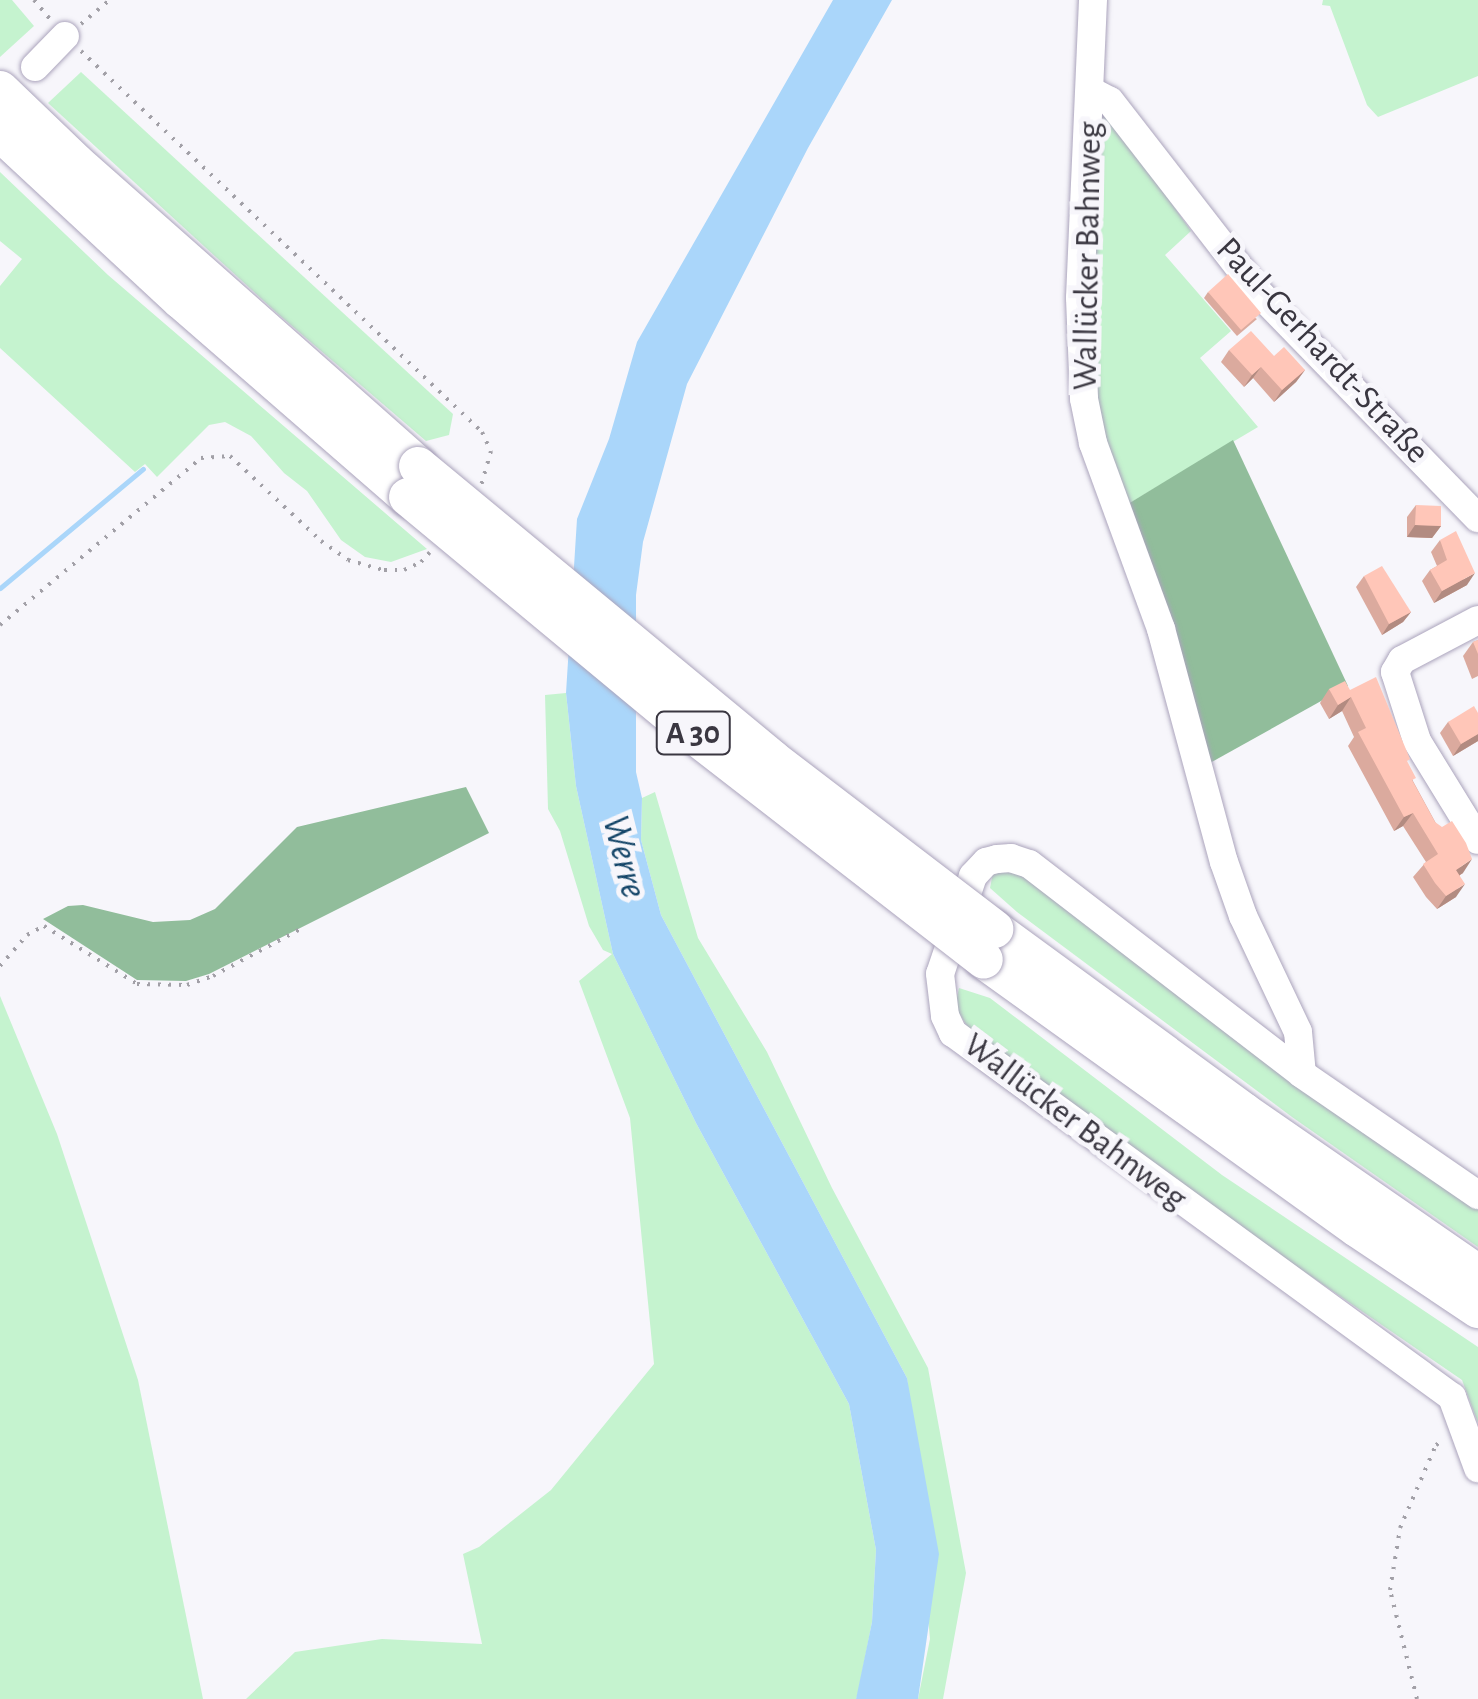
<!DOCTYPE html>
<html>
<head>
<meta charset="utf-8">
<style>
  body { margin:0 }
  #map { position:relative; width:1478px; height:1699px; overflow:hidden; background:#f7f6fb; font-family:"Alegreya Sans",sans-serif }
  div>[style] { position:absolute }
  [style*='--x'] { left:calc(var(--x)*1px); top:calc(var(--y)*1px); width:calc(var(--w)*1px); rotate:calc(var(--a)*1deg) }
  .green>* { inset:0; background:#c5f3cf }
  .forest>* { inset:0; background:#91bd9b }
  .water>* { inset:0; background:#aad6fa }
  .stream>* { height:5px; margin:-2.5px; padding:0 2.5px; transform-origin:2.5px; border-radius:2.5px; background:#aad6fa }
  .path>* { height:4px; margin-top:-2px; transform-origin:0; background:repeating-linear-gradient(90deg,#a2a0a7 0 2.5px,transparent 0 10.5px) }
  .roads { filter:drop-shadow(0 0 2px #aba4bc) drop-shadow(0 0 2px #aba4bc) }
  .minor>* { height:28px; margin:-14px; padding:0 14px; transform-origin:14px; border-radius:14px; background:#fff }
  .highway>* { height:38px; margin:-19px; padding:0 19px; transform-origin:19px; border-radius:19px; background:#fff }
  .bridges { filter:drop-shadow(0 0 2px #aba4bc) drop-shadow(0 0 2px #aba4bc) }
  .highway-bridge>* { height:38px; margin:-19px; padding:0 19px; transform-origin:19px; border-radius:19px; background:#fff }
  .wall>* { inset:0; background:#dbaa9e }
  .shaded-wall>* { inset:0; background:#b28b81 }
  .building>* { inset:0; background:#ffc6b8 }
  span { translate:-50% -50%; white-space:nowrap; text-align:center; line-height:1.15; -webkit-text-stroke:10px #f7f6fb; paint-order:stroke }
  .shield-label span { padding:2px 8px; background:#f7f6fb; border:2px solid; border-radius:8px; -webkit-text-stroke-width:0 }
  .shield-label { font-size:32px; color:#3a3741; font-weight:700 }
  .street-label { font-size:35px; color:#3a3741 }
  .water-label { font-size:38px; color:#154669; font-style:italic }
</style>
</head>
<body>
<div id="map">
  <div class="green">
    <i style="clip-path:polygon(0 0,12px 0,34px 26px,0 57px)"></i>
    <i style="clip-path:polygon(1323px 0,1478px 0,1478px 76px,1378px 117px,1367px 105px,1330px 6px,1322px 5px)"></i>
    <i style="clip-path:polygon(81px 72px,453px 414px,449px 435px,426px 441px,278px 314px,48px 103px)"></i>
    <i style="clip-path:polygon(1101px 114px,1110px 116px,1191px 231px,1165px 255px,1231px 331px,1200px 358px,1258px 427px,1123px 507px,1100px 439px,1088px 363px)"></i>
    <i style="clip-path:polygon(0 172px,108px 275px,427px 549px,391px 562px,365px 557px,341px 540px,307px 491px,284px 473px,251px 436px,225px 422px,209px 425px,157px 477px,145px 464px,135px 472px,0 348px,0 286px,22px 259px,0 241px)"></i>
    <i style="clip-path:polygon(566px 693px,576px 786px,613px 954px,696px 1123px,849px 1404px,876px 1550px,872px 1622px,858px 1693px,856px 1699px,246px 1699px,295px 1652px,382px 1639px,482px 1644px,463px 1554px,479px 1547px,551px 1490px,654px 1364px,630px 1118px,579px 981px,612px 954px,603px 950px,589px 926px,560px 831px,548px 809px,545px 695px)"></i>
    <i style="clip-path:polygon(655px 792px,698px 938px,767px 1052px,832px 1188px,928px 1368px,966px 1573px,943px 1699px,918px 1699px,930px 1639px,907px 1378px,661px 915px,641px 840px,642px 798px)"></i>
    <i style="clip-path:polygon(1013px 866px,1478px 1202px,1478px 1247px,1292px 1117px,1017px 912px,990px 888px,993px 873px)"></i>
    <i style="clip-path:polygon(959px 988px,990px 998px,1222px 1175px,1478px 1347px,1478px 1423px,1462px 1380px,1018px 1075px,969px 1029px,955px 1007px)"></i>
    <i style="clip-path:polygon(0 996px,57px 1134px,138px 1380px,203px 1699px,0 1699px)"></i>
  </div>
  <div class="forest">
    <i style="clip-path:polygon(1233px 440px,1348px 686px,1201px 768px,1123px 507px)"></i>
    <i style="clip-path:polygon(466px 787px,489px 833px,209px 974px,186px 981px,137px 980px,43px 919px,68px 906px,83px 905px,153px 922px,190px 920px,215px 909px,297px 827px)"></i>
  </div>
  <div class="water">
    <i style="clip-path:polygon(833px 0,892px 0,808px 148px,687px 384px,643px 542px,636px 595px,636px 772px,642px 798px,641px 840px,661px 915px,907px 1378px,939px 1554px,918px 1699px,856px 1699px,872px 1622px,876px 1550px,849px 1404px,696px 1123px,613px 954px,576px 786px,566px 693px,577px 519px,609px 439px,637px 342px)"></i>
  </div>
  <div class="stream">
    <i style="--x:0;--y:588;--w:186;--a:-39.8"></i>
  </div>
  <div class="path">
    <i style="--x:34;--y:0;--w:25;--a:50"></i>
    <i style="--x:81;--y:24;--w:38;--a:-40"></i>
    <i style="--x:81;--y:51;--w:553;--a:43.53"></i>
    <i style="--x:482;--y:432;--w:21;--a:65"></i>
    <i style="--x:491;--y:451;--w:35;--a:106"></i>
    <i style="--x:0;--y:625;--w:261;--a:-39.7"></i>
    <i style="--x:201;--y:458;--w:29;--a:-4"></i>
    <i style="--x:230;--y:456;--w:125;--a:43"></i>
    <i style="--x:321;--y:541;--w:33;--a:35"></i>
    <i style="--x:348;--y:560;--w:37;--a:16"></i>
    <i style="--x:384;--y:570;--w:20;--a:0"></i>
    <i style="--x:404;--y:570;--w:19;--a:-25"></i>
    <i style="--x:421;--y:562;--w:13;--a:-48"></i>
    <i style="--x:0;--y:966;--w:41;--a:-48.9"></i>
    <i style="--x:27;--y:935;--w:19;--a:-28"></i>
    <i style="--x:44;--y:926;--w:110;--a:31.9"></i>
    <i style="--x:137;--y:984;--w:50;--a:1.1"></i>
    <i style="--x:187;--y:985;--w:28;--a:-19"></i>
    <i style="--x:213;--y:976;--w:103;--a:-28.3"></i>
    <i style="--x:1417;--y:1699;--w:112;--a:-103.9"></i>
    <i style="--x:1390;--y:1590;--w:63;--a:-80.8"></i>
    <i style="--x:1400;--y:1528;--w:90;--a:-66.6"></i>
    <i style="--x:1436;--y:1445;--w:9;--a:-32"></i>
  </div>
  <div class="roads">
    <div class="minor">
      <i style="--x:1093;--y:0;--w:298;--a:92.5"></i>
      <i style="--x:1080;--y:298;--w:101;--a:87.7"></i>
      <i style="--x:1084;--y:399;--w:45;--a:78.4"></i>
      <i style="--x:1093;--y:443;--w:198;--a:69.9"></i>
      <i style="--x:1161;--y:629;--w:241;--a:74.9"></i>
      <i style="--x:1224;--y:862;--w:57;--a:70.6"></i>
      <i style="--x:1243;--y:916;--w:128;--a:64.6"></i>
      <i style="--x:1298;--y:1032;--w:42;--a:84.6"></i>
      <i style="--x:35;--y:67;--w:43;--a:-45.9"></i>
      <i style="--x:1091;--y:91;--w:21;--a:28"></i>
      <i style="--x:1110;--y:101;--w:243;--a:52.2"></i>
      <i style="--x:1259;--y:293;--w:314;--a:45.8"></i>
      <i style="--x:1478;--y:620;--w:86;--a:152.2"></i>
      <i style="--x:1402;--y:660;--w:14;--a:120"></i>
      <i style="--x:1395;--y:672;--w:72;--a:72.3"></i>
      <i style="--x:1417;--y:741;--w:116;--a:58.4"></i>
      <i style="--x:1478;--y:1195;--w:214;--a:-145.5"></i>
      <i style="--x:1302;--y:1074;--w:344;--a:-142.4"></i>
      <i style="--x:1029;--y:864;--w:19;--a:-162"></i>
      <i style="--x:1011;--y:858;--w:14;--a:176"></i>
      <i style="--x:997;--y:859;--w:11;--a:165"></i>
      <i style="--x:986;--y:862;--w:19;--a:133"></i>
      <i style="--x:973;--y:876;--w:103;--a:108.6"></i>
      <i style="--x:940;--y:974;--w:42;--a:83.2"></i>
      <i style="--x:945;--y:1016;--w:19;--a:65"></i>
      <i style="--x:953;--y:1033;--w:618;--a:36.11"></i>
      <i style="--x:1452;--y:1397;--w:76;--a:69.9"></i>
    </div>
    <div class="highway">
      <i style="--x:0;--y:90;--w:105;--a:43.8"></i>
      <i style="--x:76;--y:163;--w:457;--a:41.5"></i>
      <i style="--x:0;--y:132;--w:247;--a:42.9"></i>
      <i style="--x:181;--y:300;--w:301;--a:41"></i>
      <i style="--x:994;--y:929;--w:310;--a:36.2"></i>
      <i style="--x:1244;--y:1112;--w:285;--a:34.7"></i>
      <i style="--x:984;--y:960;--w:459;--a:35.7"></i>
      <i style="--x:1357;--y:1228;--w:146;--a:33.8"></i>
    </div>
  </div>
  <div class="bridges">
    <div class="highway-bridge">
      <i style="--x:418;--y:466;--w:460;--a:39.6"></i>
      <i style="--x:772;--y:759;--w:280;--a:37.4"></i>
      <i style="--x:408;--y:497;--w:371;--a:39.7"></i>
      <i style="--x:693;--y:734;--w:368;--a:37.8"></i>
    </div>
  </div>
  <div class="wall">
    <i style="clip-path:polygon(1208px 292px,1257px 319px,1237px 336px,1204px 298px)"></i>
    <i style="clip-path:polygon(1229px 350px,1274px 356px,1305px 370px,1296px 382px,1274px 402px,1253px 378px,1244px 387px,1221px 362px)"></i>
    <i style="clip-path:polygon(1416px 505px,1441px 526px,1432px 538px,1407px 537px,1407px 517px)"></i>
    <i style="clip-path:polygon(1440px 540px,1467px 585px,1434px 603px,1422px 581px,1430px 570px,1437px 566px,1431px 552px)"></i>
    <i style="clip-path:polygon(1364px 576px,1411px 612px,1403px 622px,1382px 635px,1356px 587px)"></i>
    <i style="clip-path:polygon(1478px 640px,1478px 676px,1472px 679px,1463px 656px,1473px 642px)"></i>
    <i style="clip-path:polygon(1329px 689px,1350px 690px,1407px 763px,1413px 781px,1463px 873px,1460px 875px,1456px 897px,1437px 909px,1426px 897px,1413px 877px,1426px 862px,1403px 826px,1394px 831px,1348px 746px,1354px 737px,1342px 711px,1329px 719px,1320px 703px)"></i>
    <i style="clip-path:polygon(1478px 713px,1478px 741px,1453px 756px,1440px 733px,1448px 722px)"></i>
  </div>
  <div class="shaded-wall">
    <i style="clip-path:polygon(1261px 367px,1253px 378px,1244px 387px,1252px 375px)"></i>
    <i style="clip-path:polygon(1305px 370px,1296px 382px,1274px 402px,1282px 390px)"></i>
    <i style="clip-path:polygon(1415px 525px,1441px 526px,1432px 538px,1407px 537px)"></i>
    <i style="clip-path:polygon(1475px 573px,1467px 585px,1434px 603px,1442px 591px)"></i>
    <i style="clip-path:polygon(1411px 612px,1403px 622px,1382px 635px,1389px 624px)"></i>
    <i style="clip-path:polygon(1351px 697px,1342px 711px,1329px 719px,1338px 705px)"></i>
    <i style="clip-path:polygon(1478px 734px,1478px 741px,1453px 756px,1461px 744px)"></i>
    <i style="clip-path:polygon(1413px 813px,1403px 826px,1394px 831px,1404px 817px)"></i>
    <i style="clip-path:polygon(1472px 859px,1463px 873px,1447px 883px,1456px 870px)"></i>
    <i style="clip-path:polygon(1465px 884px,1456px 897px,1437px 909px,1446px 896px)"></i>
  </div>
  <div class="building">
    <i style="clip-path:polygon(1228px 274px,1261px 313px,1241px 330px,1208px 292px)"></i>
    <i style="clip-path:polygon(1251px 331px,1274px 356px,1284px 347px,1305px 370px,1282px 390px,1261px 367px,1252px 375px,1229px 350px)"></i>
    <i style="clip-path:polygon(1416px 505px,1441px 506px,1441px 526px,1415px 525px)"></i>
    <i style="clip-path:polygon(1456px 531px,1475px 573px,1442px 591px,1430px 570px,1447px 560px,1440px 540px)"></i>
    <i style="clip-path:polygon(1382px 566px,1411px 612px,1389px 624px,1364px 576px)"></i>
    <i style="clip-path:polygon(1478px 640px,1478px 654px,1473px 642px)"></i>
    <i style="clip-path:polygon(1376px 677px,1410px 759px,1407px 761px,1416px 778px,1412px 780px,1435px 822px,1442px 827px,1452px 821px,1466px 843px,1472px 859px,1456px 870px,1465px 884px,1446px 896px,1435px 883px,1423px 864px,1438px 854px,1413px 813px,1404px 817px,1358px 732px,1366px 728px,1351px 697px,1338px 705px,1329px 689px,1345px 681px,1350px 690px)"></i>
    <i style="clip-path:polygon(1474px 706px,1478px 713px,1478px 734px,1461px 744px,1448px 722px)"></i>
  </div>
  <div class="shield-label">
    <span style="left:693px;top:733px">A 30</span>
  </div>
  <div class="street-label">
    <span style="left:1088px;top:256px;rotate:-89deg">Wallücker Bahnweg</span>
    <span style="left:1322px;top:351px;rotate:47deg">Paul-Gerhardt-Straße</span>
    <span style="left:1075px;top:1122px;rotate:37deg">Wallücker Bahnweg</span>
  </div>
  <div class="water-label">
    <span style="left:623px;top:857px;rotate:76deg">Werre</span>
  </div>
</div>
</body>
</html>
